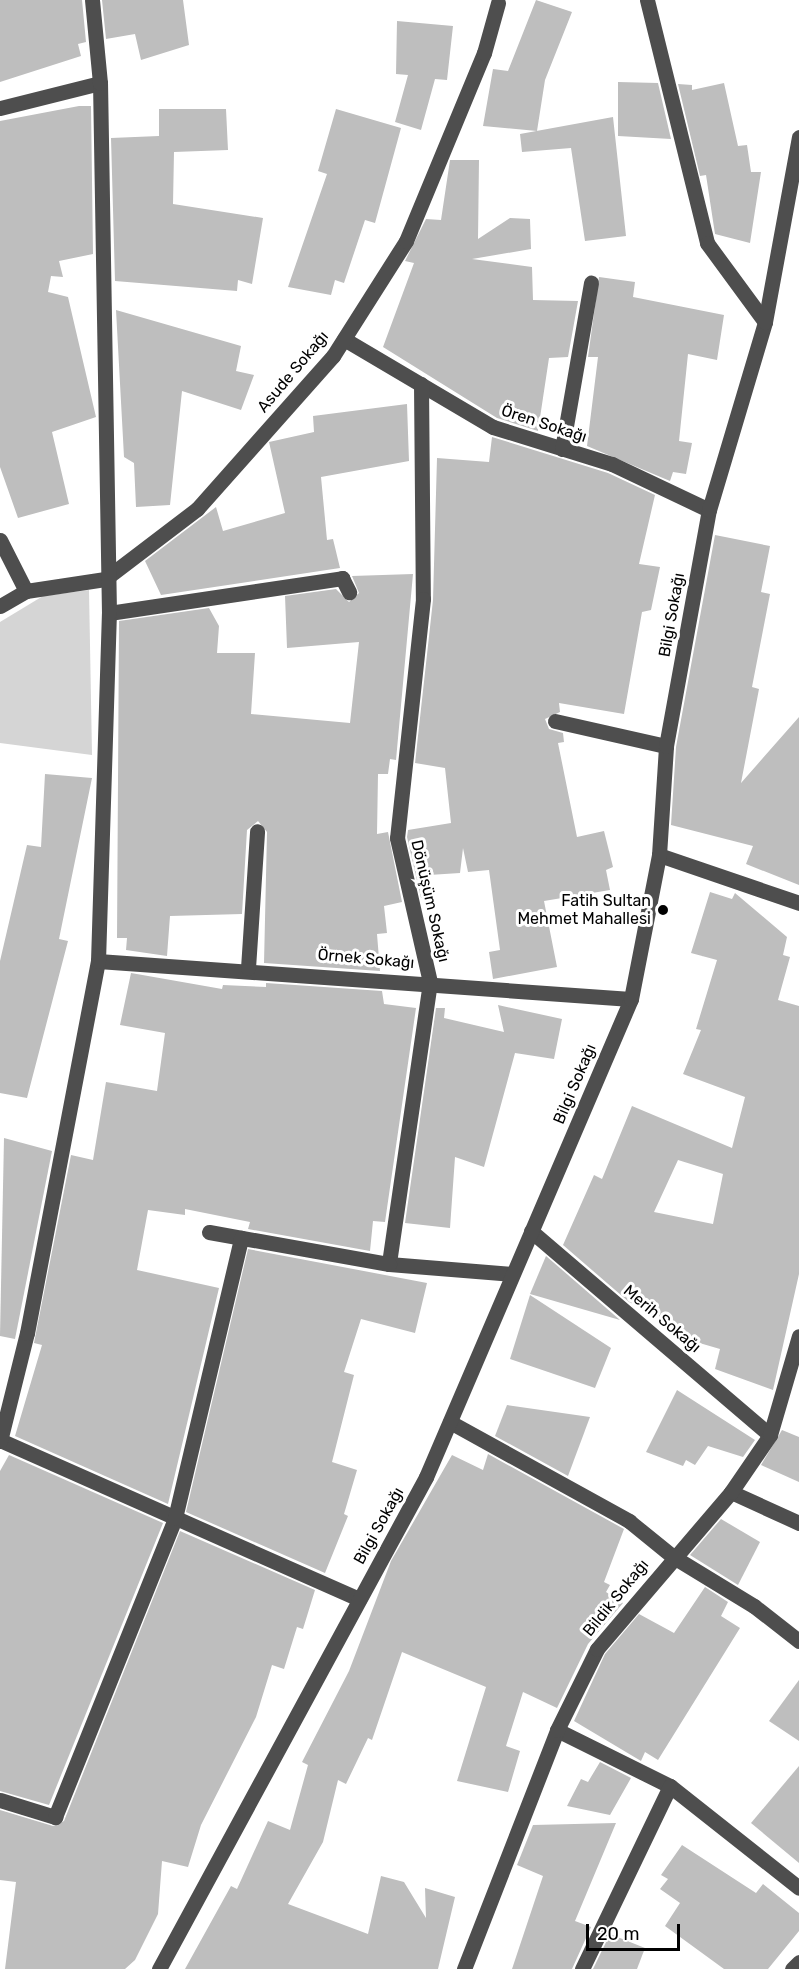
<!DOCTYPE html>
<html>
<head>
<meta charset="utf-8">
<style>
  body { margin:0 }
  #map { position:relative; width:799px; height:1969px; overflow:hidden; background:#fff; font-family:Rubik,sans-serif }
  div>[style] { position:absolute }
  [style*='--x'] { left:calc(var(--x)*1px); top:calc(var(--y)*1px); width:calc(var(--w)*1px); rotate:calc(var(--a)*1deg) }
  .green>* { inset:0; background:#d5d5d5 }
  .building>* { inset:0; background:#bebebe }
  .minor>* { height:15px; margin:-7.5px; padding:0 7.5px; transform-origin:7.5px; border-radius:7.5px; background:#4e4e4e }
  .dots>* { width:16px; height:16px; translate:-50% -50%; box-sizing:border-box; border:3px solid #fff; border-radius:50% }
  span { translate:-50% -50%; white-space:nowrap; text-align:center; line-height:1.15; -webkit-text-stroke:6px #fff; paint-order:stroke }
  .street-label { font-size:16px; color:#000 }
  .poi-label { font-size:16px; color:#000 }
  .right { translate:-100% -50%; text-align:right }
  .scale { position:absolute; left:586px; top:1924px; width:94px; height:27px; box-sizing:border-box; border:3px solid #000; border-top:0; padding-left:8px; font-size:18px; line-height:21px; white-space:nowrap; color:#000; -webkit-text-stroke:4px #fff; paint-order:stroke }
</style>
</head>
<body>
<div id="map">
  <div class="green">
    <i style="clip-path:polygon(89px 590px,92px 755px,0 743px,0 622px,43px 596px)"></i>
  </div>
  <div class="building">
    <i style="clip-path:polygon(0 0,82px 0,86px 42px,78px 44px,81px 56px,0 82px)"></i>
    <i style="clip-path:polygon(102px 0,183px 0,189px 45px,141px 60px,135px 34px,106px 39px)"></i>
    <i style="clip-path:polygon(536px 0,572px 12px,545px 80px,537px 131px,483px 126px,493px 69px,508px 71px)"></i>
    <i style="clip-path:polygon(397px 21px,453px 26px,447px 80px,435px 79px,421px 130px,395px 122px,408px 75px,396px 74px)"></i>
    <i style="clip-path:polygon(618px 82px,658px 83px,671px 139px,618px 136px)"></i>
    <i style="clip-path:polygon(724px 83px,738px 146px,747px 145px,751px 172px,761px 172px,750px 243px,715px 234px,706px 175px,700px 176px,678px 84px,692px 85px,692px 90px)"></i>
    <i style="clip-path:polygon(79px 106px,91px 106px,93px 254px,59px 261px,63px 277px,51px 276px,48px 292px,68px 297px,96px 417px,52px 432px,69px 504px,18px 518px,0 467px,0 121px)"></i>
    <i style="clip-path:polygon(159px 109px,226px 109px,228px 150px,174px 152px,173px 204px,263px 218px,252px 284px,238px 280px,237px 291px,115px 281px,111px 138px,159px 136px)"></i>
    <i style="clip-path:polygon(336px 109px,401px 128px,375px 223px,365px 220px,344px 283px,335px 280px,331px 295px,288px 287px,327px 174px,318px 171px)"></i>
    <i style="clip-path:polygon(613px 117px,626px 236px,585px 241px,571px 148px,522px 152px,520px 134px)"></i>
    <i style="clip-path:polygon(450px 160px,479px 160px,478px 239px,510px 218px,530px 219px,531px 249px,472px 259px,532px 267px,533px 300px,578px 301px,568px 357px,549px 358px,538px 431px,497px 418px,383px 347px,414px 263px,405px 261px,426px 219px,441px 220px)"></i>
    <i style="clip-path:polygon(599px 277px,635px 282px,633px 297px,724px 315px,717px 360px,688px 354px,679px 441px,692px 443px,686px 474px,673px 472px,670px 481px,587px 446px,598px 357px,588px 357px)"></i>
    <i style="clip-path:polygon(116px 310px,241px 346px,236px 371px,254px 375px,241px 410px,182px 391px,170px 505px,136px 507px,134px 463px,124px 457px)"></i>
    <i style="clip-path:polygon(407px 404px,409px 461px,321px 477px,327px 540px,333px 539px,340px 568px,161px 595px,145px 561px,216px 507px,223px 531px,285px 513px,269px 442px,314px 432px,313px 416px)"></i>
    <i style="clip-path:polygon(492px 437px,608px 473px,655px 495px,639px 564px,660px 567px,651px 610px,642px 612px,624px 714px,559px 703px,560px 712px,545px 719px,549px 729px,563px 733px,564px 742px,558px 743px,577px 837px,604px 831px,613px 867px,606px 870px,610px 890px,544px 901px,557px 967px,493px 979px,489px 952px,500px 950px,489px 870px,468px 872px,463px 848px,460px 873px,429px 875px,432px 895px,421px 898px,407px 837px,408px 830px,451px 823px,445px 768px,415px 763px,433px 600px,437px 458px,489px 462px)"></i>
    <i style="clip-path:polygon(715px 535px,770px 546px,761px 592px,770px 594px,752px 687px,759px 689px,741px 783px,799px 717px,799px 885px,746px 864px,753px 846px,671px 825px,676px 747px)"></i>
    <i style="clip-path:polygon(413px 574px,396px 760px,390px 759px,388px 774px,378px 774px,377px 834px,388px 832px,402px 902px,384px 906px,387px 933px,377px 934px,380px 971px,264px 963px,267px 832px,258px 821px,247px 830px,242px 914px,170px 916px,167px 956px,126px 950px,127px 938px,117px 938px,119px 621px,209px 608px,219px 626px,217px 653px,255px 653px,251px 714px,350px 723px,359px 642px,287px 648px,285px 596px,336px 589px,349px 602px,359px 593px,352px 576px)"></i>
    <i style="clip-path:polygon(45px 774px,92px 778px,59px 939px,68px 941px,27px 1098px,0 1093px,0 961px,27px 845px,41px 847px)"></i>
    <i style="clip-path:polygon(evenodd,710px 892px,732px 899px,735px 893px,787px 937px,783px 955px,790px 957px,778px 1000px,799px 1006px,799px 1274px,773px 1390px,715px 1369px,720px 1349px,672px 1335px,675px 1324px,629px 1302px,563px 1245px,594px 1175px,602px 1179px,632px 1106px,732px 1148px,745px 1097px,683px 1074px,701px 1030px,696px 1029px,717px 960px,691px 953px,710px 892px,678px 1160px,723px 1174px,713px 1224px,654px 1212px,678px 1160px)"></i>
    <i style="clip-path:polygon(131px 973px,222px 989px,223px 985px,266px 987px,266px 983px,382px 991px,384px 1004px,416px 1008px,385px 1222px,373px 1221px,370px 1251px,248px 1229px,250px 1222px,185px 1209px,185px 1215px,148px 1210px,137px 1270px,219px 1288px,168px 1504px,15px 1436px,42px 1345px,34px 1343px,71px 1155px,93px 1160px,106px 1082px,157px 1091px,165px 1033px,120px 1025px)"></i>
    <i style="clip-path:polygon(498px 1005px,562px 1019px,554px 1059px,515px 1053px,484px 1167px,455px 1157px,450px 1228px,405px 1223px,436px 1008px,445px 1008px,444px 1018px,504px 1032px)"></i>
    <i style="clip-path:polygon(4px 1138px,52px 1151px,15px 1339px,0 1336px)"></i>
    <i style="clip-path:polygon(248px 1249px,427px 1283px,415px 1333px,361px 1319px,344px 1372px,354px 1375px,332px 1462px,357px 1470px,344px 1514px,348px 1516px,325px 1573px,186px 1512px)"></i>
    <i style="clip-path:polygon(546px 1256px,620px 1320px,530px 1294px)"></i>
    <i style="clip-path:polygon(530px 1295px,611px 1348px,595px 1388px,510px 1359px)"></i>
    <i style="clip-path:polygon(677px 1390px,755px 1440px,743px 1457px,708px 1446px,695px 1465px,686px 1460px,683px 1466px,646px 1452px)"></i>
    <i style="clip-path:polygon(507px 1405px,590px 1417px,568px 1476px,495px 1436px)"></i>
    <i style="clip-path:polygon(782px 1430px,799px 1437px,799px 1482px,761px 1465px)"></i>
    <i style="clip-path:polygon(488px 1454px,624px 1529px,604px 1582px,610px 1585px,606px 1592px,623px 1603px,588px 1644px,557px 1708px,523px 1692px,506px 1746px,520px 1751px,508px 1792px,457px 1781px,486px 1687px,402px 1652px,372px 1740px,368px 1738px,346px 1784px,338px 1780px,323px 1842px,288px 1904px,368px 1934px,381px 1876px,404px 1882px,426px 1918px,425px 1888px,455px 1897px,438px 1969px,185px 1969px,231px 1886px,237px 1889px,268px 1821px,290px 1830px,308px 1765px,302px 1762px,349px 1671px,391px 1561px,452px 1455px,483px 1470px)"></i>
    <i style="clip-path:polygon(9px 1455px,163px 1523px,49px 1805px,0 1791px,0 1471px)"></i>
    <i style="clip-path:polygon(721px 1519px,760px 1542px,738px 1585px,690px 1555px)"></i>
    <i style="clip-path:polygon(180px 1531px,315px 1590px,303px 1629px,297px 1627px,284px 1669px,272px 1665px,256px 1717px,201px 1825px,188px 1867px,162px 1861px,158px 1914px,135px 1960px,125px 1969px,5px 1969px,16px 1882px,0 1880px,0 1810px,53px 1826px,64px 1821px)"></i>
    <i style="clip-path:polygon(705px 1587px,728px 1602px,721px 1616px,740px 1628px,658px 1760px,645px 1752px,641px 1761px,574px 1721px,605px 1654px,639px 1614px,674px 1633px)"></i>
    <i style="clip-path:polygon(799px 1680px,799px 1741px,769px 1721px)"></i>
    <i style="clip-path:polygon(600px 1762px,631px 1778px,610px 1815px,567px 1806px,581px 1779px,588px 1782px)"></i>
    <i style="clip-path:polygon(799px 1766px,799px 1863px,751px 1823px)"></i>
    <i style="clip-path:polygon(616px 1823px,575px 1921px,591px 1927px,572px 1969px,512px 1969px,543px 1876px,517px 1865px,533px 1825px)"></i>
    <i style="clip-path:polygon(682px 1845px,756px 1893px,763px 1884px,799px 1913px,799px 1931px,768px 1969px,724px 1969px,665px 1926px,680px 1903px,660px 1889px,668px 1879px,661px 1875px)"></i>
    <i style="clip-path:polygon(610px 1934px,645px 1948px,637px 1969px,593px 1969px)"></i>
  </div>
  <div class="minor">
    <i style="--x:647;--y:0;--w:250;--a:76.1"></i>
    <i style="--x:707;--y:243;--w:98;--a:53.7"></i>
    <i style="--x:0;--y:108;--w:103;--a:-14"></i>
    <i style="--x:344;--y:339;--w:173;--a:30.6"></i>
    <i style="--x:493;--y:427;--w:125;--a:17.3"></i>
    <i style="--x:612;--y:464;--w:107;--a:25.4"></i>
    <i style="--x:421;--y:384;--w:215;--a:89.5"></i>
    <i style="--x:423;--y:599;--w:240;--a:96.2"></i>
    <i style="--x:397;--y:838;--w:148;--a:77.1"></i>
    <i style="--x:430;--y:982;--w:285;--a:98.3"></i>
    <i style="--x:389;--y:1264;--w:123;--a:4.6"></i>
    <i style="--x:562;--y:449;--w:169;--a:-80.1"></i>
    <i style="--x:0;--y:540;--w:57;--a:63"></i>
    <i style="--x:0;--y:606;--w:30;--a:-30"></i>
    <i style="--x:26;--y:591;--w:80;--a:-8.6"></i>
    <i style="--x:105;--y:579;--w:116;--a:-37.3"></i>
    <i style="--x:197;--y:509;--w:205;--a:-48.4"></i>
    <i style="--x:333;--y:356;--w:136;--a:-57.6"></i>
    <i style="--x:406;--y:241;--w:204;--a:-67.5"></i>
    <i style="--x:484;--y:53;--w:52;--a:-74.4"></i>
    <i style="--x:109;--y:613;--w:236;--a:-8.5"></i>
    <i style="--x:342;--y:578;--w:16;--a:63"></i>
    <i style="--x:555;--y:721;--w:114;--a:12.7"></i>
    <i style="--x:659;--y:855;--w:148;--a:18.9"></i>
    <i style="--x:98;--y:961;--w:534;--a:4.08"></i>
    <i style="--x:248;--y:968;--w:137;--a:-86.2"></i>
    <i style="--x:531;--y:1231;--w:314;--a:40.5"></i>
    <i style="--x:209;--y:1232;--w:183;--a:10.1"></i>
    <i style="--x:450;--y:1422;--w:205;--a:28.9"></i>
    <i style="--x:629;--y:1521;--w:55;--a:39.1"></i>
    <i style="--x:672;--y:1556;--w:96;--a:31.4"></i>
    <i style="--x:754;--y:1606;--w:57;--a:37.9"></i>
    <i style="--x:0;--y:1440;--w:393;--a:23.9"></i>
    <i style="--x:0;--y:1441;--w:111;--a:-76"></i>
    <i style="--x:27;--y:1333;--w:379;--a:-79.2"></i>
    <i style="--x:98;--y:961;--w:348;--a:-88.2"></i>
    <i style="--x:109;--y:613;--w:530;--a:-90.97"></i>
    <i style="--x:100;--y:83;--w:83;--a:-95.5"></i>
    <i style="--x:731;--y:1492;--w:75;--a:24.5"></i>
    <i style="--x:557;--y:1730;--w:126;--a:26.4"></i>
    <i style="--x:670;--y:1786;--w:164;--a:38.3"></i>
    <i style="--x:0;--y:1800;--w:58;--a:17.2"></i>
    <i style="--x:55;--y:1817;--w:322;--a:-68.1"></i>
    <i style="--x:175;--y:1518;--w:288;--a:-76.7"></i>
    <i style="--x:159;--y:1969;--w:560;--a:-61.51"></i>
    <i style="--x:426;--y:1477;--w:520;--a:-66.79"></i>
    <i style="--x:631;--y:999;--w:147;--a:-79"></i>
    <i style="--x:659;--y:855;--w:109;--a:-86.3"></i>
    <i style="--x:666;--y:746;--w:240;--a:-79.7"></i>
    <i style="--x:709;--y:510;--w:196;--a:-73.4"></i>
    <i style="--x:765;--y:322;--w:188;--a:-79.6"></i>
    <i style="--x:464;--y:1969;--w:256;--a:-68.7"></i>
    <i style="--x:557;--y:1730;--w:90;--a:-63.7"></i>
    <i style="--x:597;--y:1649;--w:206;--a:-49.5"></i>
    <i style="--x:731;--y:1492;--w:69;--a:-55.6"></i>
    <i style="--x:770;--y:1435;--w:103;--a:-73.7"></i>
    <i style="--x:582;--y:1969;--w:203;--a:-64.3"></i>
    <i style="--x:792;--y:1969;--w:10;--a:-45"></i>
  </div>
  <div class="dots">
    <i style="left:663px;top:910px;background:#000"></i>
  </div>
  <div class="street-label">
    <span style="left:293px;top:372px;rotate:-50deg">Asude Sokağı</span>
    <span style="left:544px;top:424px;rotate:18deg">Ören Sokağı</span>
    <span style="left:672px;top:615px;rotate:-80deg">Bilgi Sokağı</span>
    <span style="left:430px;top:901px;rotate:77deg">Dönüşüm Sokağı</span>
    <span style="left:366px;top:959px;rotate:5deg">Örnek Sokağı</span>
    <span style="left:575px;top:1084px;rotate:-67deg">Bilgi Sokağı</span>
    <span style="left:662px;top:1319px;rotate:40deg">Merih Sokağı</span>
    <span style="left:379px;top:1526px;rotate:-61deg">Bilgi Sokağı</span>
    <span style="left:616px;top:1598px;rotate:-51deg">Bildik Sokağı</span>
  </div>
  <div class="poi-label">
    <span class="right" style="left:651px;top:910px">Fatih Sultan<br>Mehmet Mahallesi</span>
  </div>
  <div class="scale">20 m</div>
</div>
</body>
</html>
